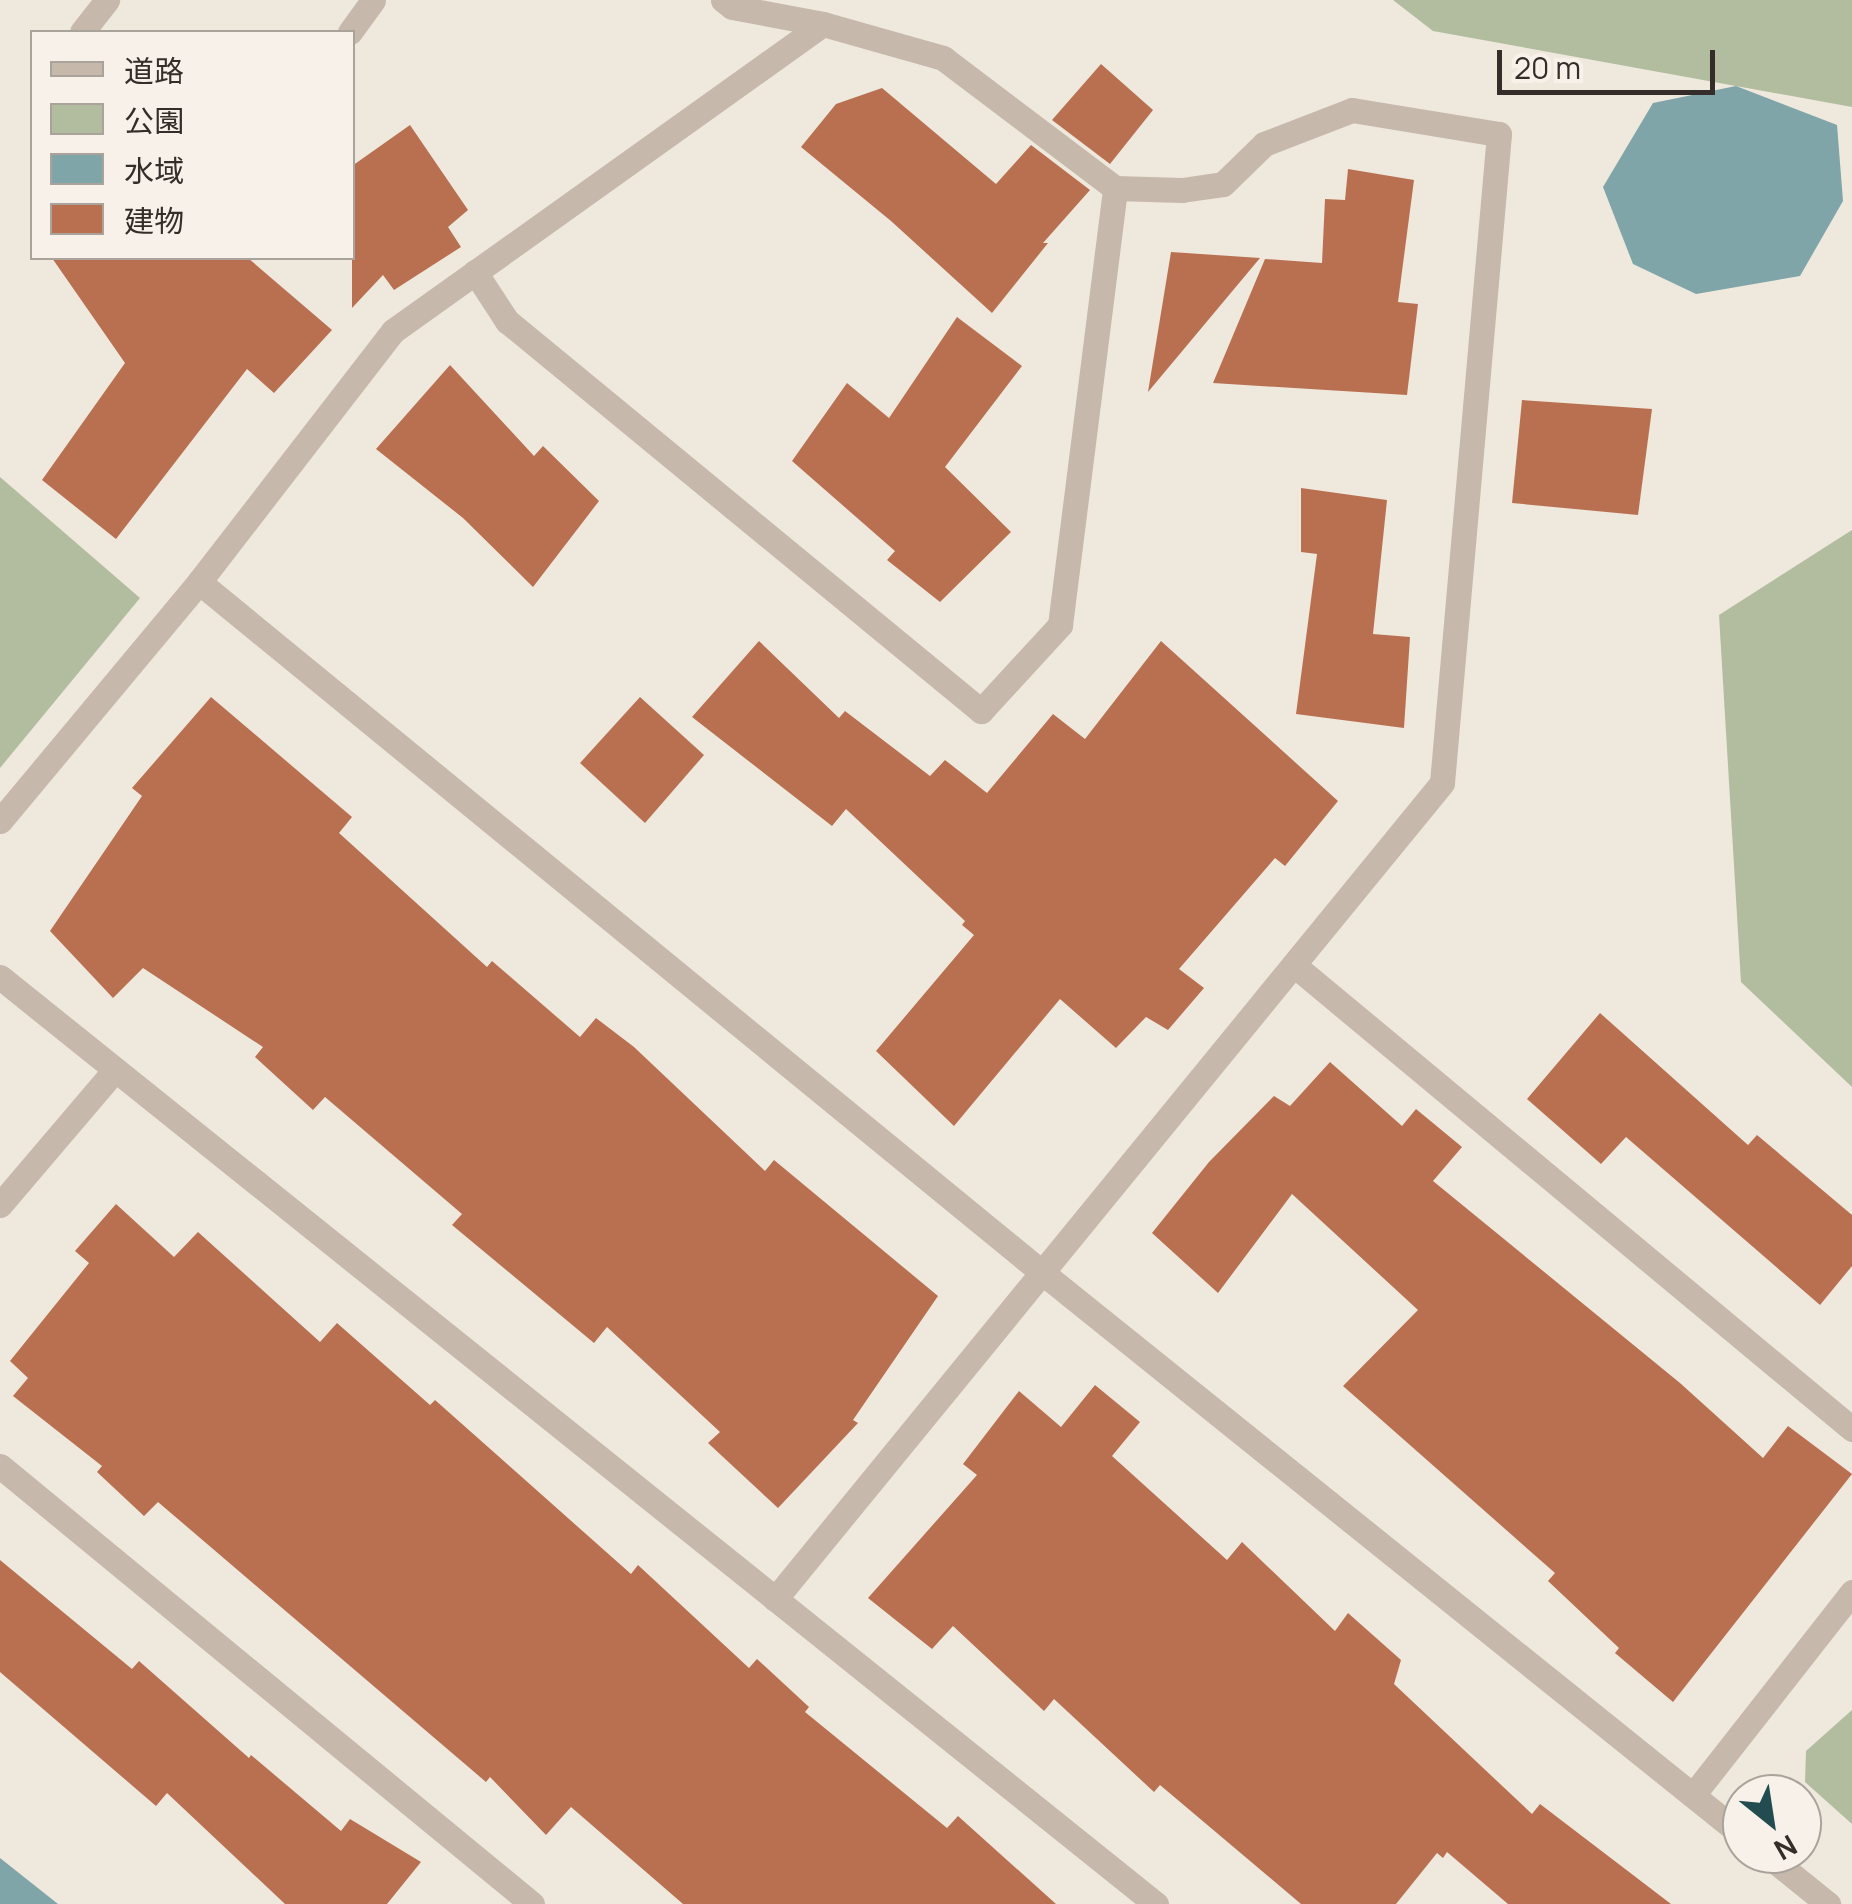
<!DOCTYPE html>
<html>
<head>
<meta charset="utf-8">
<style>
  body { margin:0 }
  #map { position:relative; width:1852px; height:1904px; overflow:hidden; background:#efe8dd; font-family:Manrope,"Noto Sans JP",sans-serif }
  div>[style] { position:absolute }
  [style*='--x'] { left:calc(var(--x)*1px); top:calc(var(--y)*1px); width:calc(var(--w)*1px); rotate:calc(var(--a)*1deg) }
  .green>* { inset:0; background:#b1bd9e }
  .water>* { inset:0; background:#7fa5a9 }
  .building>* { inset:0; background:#b97051 }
  .service>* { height:25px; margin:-12.5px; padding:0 12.5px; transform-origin:12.5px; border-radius:12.5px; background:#c6b8aa }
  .minor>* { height:25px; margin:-12.5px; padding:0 12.5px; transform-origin:12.5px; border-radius:12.5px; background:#c6b8aa }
  .tertiary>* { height:25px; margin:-12.5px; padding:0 12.5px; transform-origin:12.5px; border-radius:12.5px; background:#c6b8aa }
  span { translate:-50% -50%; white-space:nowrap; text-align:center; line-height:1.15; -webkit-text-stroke:9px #f7f1e9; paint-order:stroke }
  .legend { position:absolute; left:30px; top:30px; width:325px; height:230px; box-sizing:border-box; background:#f7f1e9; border:2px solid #a9a39c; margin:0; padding:12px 18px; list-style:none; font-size:30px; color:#342d29 }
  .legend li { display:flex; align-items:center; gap:20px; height:50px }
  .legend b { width:50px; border:2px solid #a9a39c }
  .north { position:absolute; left:1722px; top:1774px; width:100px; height:100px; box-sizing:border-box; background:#f7f1e9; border:2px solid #a9a39c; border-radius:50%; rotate:150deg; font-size:28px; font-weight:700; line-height:40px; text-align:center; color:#342d29 }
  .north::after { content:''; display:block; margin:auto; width:35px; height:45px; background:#234c51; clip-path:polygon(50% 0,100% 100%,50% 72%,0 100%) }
  .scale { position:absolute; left:1497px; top:50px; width:218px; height:45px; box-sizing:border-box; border:5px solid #342d29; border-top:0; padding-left:12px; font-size:30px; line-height:35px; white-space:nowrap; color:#342d29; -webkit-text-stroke:8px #f7f1e9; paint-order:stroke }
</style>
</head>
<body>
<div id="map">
  <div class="green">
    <i style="clip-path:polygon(1393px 0,1852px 0,1852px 107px,1433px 31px)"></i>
    <i style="clip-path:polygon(0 477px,140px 598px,0 768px)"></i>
    <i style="clip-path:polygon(1852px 530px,1852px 1087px,1741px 982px,1719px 615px)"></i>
    <i style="clip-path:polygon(1852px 1710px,1852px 1824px,1805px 1782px,1806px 1751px)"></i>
  </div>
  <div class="water">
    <i style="clip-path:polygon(1736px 86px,1837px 125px,1843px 201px,1800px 276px,1696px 294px,1633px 264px,1603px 187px,1653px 103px)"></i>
    <i style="clip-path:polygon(0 1858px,58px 1904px,0 1904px)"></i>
  </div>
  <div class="building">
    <i style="clip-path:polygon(1101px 64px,1153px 110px,1110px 164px,1052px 120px)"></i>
    <i style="clip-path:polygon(882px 88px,996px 184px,1031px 145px,1090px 190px,1043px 243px,1048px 243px,992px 313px,891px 221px,801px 147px,836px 104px)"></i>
    <i style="clip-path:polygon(410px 125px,468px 210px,448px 227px,461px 247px,394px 290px,383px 275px,352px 308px,352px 166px)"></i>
    <i style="clip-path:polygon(1348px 169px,1414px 180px,1398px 302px,1418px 304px,1407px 395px,1213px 383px,1265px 259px,1322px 263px,1325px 199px,1345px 200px)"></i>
    <i style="clip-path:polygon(1171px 252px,1260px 258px,1148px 392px)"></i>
    <i style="clip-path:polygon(52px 258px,248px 258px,332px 330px,274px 393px,247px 369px,116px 539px,42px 480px,125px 363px)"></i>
    <i style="clip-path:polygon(957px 317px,1022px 366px,945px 467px,1011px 532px,940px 602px,887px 560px,895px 551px,792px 461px,847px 383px,889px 418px)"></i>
    <i style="clip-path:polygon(450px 365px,534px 456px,543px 446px,599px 501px,533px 587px,463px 518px,376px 449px)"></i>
    <i style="clip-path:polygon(1522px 400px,1652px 409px,1638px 515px,1512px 503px)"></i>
    <i style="clip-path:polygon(1301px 488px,1387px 500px,1373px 634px,1410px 637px,1404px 728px,1296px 714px,1317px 554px,1301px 552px)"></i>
    <i style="clip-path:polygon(759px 641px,839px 718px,845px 711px,930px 776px,945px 760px,987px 793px,1053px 714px,1085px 739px,1161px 641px,1338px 801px,1285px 866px,1275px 858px,1179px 969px,1204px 988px,1168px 1030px,1146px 1017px,1116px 1048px,1060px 999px,954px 1126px,876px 1051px,974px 935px,962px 925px,965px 921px,846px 809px,832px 826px,692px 717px)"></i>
    <i style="clip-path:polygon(211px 697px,352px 817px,339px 833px,487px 967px,492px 961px,580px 1037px,596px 1018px,634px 1047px,765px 1171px,774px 1160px,938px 1296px,853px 1420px,858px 1423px,778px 1508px,708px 1443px,720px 1432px,607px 1327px,594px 1343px,452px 1225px,462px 1214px,325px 1097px,313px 1110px,255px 1057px,263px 1047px,143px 968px,113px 998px,50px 931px,142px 796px,132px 788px)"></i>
    <i style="clip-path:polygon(640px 697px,704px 755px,645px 823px,580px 763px)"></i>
    <i style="clip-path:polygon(1600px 1013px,1748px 1145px,1757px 1135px,1852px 1215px,1852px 1266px,1820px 1305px,1626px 1137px,1601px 1164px,1527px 1099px)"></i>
    <i style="clip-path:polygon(1330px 1062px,1402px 1126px,1416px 1109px,1462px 1147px,1433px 1181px,1680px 1383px,1763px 1458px,1788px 1426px,1852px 1474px,1673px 1702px,1615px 1653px,1619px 1648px,1548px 1581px,1555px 1573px,1343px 1386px,1418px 1310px,1292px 1194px,1218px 1293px,1152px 1233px,1209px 1162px,1274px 1096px,1290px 1106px)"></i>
    <i style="clip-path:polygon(116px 1204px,174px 1257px,198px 1232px,320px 1342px,337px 1323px,430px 1405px,435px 1400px,631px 1574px,638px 1565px,749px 1668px,757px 1659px,809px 1707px,805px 1712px,947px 1828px,958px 1816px,1056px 1904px,683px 1904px,571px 1807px,546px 1835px,490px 1777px,486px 1782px,158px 1502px,144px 1516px,97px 1472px,102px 1466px,13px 1396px,28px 1378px,10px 1361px,89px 1263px,75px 1251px)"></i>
    <i style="clip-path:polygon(1095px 1385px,1140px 1422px,1112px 1456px,1227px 1560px,1242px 1542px,1335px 1631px,1348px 1613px,1401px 1660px,1394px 1684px,1532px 1814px,1540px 1804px,1671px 1904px,1508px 1904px,1447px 1852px,1443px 1858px,1437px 1853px,1396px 1904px,1301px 1904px,1160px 1785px,1154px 1792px,1054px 1699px,1044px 1711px,953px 1626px,932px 1649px,868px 1598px,977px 1475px,963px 1464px,1019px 1391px,1061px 1427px)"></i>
    <i style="clip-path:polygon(0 1560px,132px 1669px,139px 1661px,249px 1758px,251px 1755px,341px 1831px,350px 1819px,421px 1862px,387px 1904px,285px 1904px,167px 1793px,156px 1806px,0 1672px)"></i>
  </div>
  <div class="service">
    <i style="--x:82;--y:32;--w:41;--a:-52"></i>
    <i style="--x:350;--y:32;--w:39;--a:-54"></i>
  </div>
  <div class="minor">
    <i style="--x:723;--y:0;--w:11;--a:38"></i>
    <i style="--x:732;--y:7;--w:93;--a:10.6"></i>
    <i style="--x:823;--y:24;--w:125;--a:15.8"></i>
    <i style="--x:943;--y:58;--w:216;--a:37.1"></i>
    <i style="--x:1115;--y:188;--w:67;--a:1.7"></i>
    <i style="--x:1182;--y:190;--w:41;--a:-8.3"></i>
    <i style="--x:1223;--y:184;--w:57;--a:-44.3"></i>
    <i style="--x:1264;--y:144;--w:94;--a:-21.1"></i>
    <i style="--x:1352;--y:110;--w:149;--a:9.3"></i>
    <i style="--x:1499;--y:134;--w:651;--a:95.02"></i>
    <i style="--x:1442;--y:783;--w:1054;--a:129.26"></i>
    <i style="--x:475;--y:272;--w:59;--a:56.9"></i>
    <i style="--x:507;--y:321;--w:614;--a:39.45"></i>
    <i style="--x:981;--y:711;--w:117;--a:-47.4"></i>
    <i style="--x:1060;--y:625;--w:440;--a:-82.8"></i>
    <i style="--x:0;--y:821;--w:311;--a:-50.2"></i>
    <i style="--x:199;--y:582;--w:317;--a:-52.3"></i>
    <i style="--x:393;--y:331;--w:528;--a:-35.53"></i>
    <i style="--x:1294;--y:965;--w:726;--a:39.74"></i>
    <i style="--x:0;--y:977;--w:1482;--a:38.73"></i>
    <i style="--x:0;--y:1205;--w:177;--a:-49.6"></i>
    <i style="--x:0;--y:1466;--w:689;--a:39.46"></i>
    <i style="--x:1693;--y:1795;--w:258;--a:-51.9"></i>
  </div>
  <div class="tertiary">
    <i style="--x:199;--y:582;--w:1092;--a:39.32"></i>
    <i style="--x:1044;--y:1274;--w:896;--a:38.79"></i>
    <i style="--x:1766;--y:1854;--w:80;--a:38.9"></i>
  </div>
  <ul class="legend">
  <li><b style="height:12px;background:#c6b8aa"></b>道路</li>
  <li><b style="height:28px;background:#b1bd9e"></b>公園</li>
  <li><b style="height:28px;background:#7fa5a9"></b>水域</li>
  <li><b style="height:28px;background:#b97051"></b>建物</li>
  </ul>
  <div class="north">N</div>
  <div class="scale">20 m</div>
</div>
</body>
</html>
